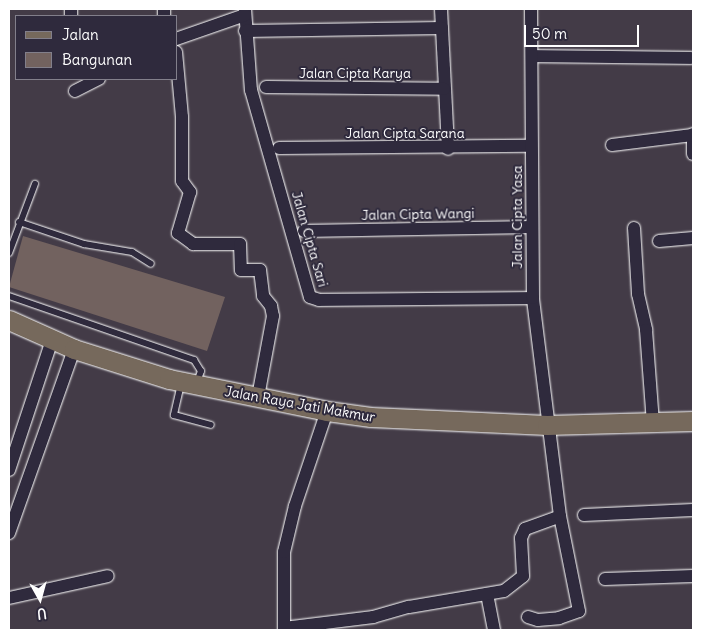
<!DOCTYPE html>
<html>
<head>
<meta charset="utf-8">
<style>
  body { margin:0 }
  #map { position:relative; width:702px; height:639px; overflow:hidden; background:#433b47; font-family:Delius,sans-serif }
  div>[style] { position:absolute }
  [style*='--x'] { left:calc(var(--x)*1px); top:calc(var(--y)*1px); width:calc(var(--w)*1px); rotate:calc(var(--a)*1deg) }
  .building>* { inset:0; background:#72625f }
  .roads { filter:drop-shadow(0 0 1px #fff) drop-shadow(0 0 1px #fff) }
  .service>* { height:6px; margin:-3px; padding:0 3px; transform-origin:3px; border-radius:3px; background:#2f2a3d }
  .minor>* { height:12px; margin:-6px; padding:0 6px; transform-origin:6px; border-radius:6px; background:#2f2a3d }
  .primary>* { height:19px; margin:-9.5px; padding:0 9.5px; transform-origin:9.5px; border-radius:9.5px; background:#76695c }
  span { translate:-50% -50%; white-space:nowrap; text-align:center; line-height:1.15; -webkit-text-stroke:4px #2f2a3d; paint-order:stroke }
  .street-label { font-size:14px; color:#fff }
  .frame { position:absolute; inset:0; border:10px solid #fff; pointer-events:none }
  .legend { position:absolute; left:15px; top:15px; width:162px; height:65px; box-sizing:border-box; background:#2f2a3d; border:1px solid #827f8b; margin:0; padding:6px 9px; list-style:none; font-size:15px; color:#fff }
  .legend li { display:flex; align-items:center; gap:10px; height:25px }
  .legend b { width:25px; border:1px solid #827f8b }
  .north { position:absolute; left:15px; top:574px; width:50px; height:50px; -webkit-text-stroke:4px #2f2a3d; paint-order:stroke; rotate:173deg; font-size:14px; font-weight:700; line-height:20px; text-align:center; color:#fff }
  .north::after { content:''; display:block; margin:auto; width:18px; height:22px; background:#fff; clip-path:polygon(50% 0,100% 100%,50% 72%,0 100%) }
  .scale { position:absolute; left:524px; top:25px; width:115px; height:22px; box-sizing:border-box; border:2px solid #fff; border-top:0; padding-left:6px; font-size:15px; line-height:18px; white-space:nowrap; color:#fff; -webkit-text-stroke:4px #2f2a3d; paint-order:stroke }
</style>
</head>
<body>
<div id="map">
  <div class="building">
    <i style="clip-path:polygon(23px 236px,225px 297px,207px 351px,9px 287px)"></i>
  </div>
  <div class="roads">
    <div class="service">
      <i style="--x:19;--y:222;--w:69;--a:18.7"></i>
      <i style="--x:84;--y:244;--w:49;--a:9.5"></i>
      <i style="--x:132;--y:252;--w:22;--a:32"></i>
      <i style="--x:9;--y:253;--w:74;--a:-69.4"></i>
      <i style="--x:9;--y:296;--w:196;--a:19.1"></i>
      <i style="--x:194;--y:360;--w:13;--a:58"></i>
      <i style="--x:201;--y:371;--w:12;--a:110"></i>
      <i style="--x:181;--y:384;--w:32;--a:103"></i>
      <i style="--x:174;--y:415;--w:38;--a:15"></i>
    </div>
    <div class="minor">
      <i style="--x:71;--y:9;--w:7;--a:90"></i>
      <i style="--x:164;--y:9;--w:7;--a:90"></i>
      <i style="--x:245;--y:9;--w:81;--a:85.8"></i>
      <i style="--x:251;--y:90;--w:215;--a:74.1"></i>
      <i style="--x:310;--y:297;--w:9;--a:18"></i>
      <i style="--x:319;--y:300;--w:214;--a:-0.5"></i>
      <i style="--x:441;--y:9;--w:140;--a:87.1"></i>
      <i style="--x:245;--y:31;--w:197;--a:-0.9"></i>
      <i style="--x:176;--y:39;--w:73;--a:-19.2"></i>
      <i style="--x:176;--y:52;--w:65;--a:84.7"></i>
      <i style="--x:182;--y:117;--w:64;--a:90"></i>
      <i style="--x:182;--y:181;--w:14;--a:54"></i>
      <i style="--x:190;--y:192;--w:43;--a:106.3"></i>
      <i style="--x:178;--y:233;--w:19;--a:36"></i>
      <i style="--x:193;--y:244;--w:47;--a:0"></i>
      <i style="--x:240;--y:244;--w:26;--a:88"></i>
      <i style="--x:241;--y:270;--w:19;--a:0"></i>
      <i style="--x:260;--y:270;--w:26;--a:83"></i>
      <i style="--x:263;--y:296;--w:13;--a:51"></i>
      <i style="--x:271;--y:306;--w:10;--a:79"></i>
      <i style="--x:273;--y:316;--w:82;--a:100.5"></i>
      <i style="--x:533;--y:56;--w:158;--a:0.7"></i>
      <i style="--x:266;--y:87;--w:178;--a:0.6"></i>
      <i style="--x:75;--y:91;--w:27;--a:-27"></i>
      <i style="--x:693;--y:134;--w:20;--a:90"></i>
      <i style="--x:612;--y:145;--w:81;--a:-7.1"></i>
      <i style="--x:279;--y:148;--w:252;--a:-0.5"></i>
      <i style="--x:634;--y:228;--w:66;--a:86.5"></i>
      <i style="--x:638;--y:294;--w:37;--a:77"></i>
      <i style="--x:646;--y:330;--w:93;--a:85.7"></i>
      <i style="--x:304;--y:231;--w:228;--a:-1"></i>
      <i style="--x:659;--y:241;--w:34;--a:-5"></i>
      <i style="--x:9;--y:470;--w:137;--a:-71.7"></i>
      <i style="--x:584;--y:515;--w:109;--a:-2.6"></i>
      <i style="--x:9;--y:533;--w:195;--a:-70.5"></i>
      <i style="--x:605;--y:579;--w:88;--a:-2"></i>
      <i style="--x:487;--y:594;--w:37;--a:79"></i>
      <i style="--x:9;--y:598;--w:101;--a:-12.5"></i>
      <i style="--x:528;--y:617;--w:10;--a:17"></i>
      <i style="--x:538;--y:620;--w:21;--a:-5"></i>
      <i style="--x:559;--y:618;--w:21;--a:-19"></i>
      <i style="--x:579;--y:611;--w:97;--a:-101.3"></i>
      <i style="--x:284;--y:628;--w:90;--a:-7"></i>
      <i style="--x:373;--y:617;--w:37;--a:-16"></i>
      <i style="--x:409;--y:607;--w:96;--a:-9.6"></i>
      <i style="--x:504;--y:591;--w:24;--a:-38"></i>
      <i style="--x:523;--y:576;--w:38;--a:-93"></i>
      <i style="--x:521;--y:538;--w:10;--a:-66"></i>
      <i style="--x:525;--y:529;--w:37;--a:-20"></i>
      <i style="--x:560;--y:516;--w:220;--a:-97.1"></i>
      <i style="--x:533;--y:298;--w:289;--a:-90.4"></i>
      <i style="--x:284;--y:630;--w:78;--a:-90"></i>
      <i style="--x:284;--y:552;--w:47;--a:-76.6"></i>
      <i style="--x:295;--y:506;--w:100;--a:-71.4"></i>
    </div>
    <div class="primary">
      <i style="--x:9;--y:320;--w:71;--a:24"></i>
      <i style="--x:74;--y:349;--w:100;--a:17.5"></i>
      <i style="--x:169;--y:379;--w:161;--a:11.4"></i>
      <i style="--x:327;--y:411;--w:44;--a:7.8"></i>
      <i style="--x:371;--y:417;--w:176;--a:2.6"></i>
      <i style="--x:547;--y:425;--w:146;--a:-1.6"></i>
    </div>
  </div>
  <div class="street-label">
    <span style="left:355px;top:73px">Jalan Cipta Karya</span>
    <span style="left:405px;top:133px">Jalan Cipta Sarana</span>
    <span style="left:418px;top:214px;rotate:-1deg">Jalan Cipta Wangi</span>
    <span style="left:517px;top:217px;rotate:-90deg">Jalan Cipta Yasa</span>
    <span style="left:310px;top:239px;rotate:74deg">Jalan Cipta Sari</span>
    <span style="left:300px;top:404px;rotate:10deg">Jalan Raya Jati Makmur</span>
  </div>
  <div class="frame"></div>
  <ul class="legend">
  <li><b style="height:6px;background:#76695c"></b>Jalan</li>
  <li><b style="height:14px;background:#72625f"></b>Bangunan</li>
  </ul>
  <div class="north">U</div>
  <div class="scale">50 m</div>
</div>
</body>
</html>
